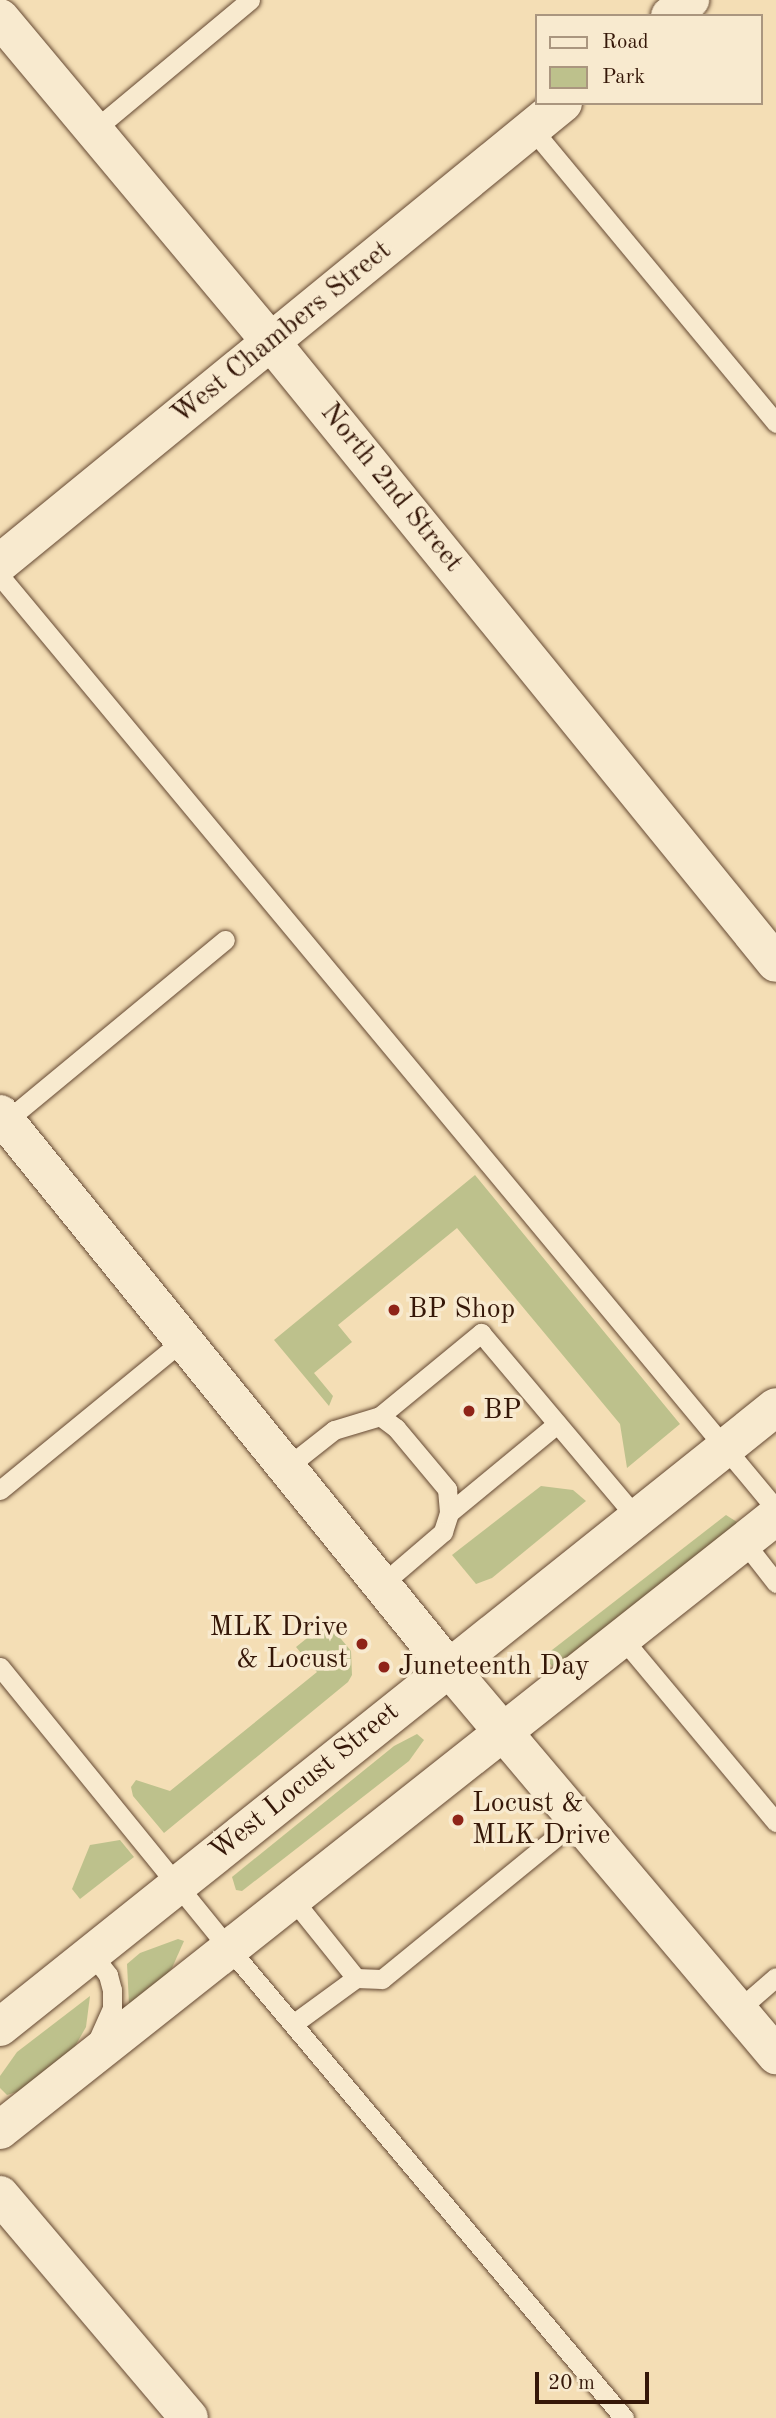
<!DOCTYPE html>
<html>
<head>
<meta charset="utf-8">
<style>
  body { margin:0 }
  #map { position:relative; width:776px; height:2418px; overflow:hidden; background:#f4deb5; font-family:"Old Standard TT",serif }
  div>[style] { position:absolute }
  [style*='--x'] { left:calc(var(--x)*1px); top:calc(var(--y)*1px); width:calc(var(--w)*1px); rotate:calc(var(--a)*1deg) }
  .green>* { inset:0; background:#bdc18c }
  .roads { filter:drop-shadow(0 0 2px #654933) drop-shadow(0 0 2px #654933) }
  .service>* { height:19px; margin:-9.5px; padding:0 9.5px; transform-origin:9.5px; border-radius:9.5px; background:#f8eacf }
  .minor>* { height:38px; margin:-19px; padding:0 19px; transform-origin:19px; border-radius:19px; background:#f8eacf }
  .secondary>* { height:38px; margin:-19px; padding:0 19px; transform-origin:19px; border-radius:19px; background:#f8eacf }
  .dots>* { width:19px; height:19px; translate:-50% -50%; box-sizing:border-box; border:4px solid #f8eacf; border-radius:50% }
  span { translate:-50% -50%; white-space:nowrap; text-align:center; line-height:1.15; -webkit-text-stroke:7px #f8eacf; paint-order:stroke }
  .street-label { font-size:28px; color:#351708 }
  .poi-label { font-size:28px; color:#351708 }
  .left { translate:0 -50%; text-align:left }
  .right { translate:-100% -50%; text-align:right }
  .legend { position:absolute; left:535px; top:14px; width:228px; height:91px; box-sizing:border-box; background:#f8eacf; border:2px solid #aa967f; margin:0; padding:9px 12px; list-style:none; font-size:21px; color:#351708 }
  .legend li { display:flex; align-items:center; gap:14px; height:35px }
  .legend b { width:35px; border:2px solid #aa967f }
  .scale { position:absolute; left:535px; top:2372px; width:114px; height:32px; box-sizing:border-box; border:4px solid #351708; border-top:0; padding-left:9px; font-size:21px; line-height:24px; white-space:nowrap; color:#351708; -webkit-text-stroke:5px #f8eacf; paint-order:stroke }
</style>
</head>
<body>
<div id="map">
  <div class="green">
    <i style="clip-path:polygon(475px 1175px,680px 1424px,627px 1468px,620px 1424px,457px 1228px,338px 1325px,352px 1342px,314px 1373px,333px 1396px,329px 1406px,274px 1340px)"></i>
    <i style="clip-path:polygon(541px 1486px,573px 1490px,586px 1501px,492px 1578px,476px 1584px,452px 1555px)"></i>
    <i style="clip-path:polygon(726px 1515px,737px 1522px,734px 1528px,566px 1658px,552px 1666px,543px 1657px)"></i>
    <i style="clip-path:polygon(327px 1622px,351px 1651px,352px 1675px,348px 1682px,164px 1833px,133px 1796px,131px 1787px,136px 1780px,170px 1791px,317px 1672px,296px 1647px)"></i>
    <i style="clip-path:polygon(417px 1734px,424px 1740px,409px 1761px,242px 1891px,236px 1890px,232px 1877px,394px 1746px)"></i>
    <i style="clip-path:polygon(120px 1840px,134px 1857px,80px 1899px,72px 1889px,90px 1845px)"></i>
    <i style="clip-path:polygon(178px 1939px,184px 1941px,172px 1968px,159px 1983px,129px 2004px,127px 1964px,140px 1953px)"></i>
    <i style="clip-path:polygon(90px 1996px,86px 2027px,74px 2048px,26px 2089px,7px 2095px,0 2088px,0 2076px,17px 2052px)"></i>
  </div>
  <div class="roads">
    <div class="service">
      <i style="--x:532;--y:129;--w:382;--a:50.3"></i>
      <i style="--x:94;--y:130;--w:203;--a:-39.8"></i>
      <i style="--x:0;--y:576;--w:1214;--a:50.25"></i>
      <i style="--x:6;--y:1121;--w:284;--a:-39.6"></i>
      <i style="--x:380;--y:1416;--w:131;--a:-39.4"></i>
      <i style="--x:481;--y:1333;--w:242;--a:49.9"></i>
      <i style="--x:287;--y:1467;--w:60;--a:-38.2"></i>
      <i style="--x:334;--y:1430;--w:48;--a:-16.9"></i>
      <i style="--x:380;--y:1416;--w:20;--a:37"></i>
      <i style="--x:396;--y:1428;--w:80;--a:50.1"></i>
      <i style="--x:447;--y:1489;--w:24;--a:85"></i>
      <i style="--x:449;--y:1513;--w:20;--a:108"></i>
      <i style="--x:443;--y:1532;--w:82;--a:139.5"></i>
      <i style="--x:0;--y:1490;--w:237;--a:-39.3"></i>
      <i style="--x:449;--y:1513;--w:140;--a:-39.5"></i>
      <i style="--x:744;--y:1542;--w:52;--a:52"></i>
      <i style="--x:622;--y:1638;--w:240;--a:50.1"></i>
      <i style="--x:0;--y:1667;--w:360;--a:50.9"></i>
      <i style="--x:227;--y:1946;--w:617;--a:49.93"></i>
      <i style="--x:291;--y:1897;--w:104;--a:51.3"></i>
      <i style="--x:91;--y:1953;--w:28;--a:52"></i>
      <i style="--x:108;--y:1975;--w:16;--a:75"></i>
      <i style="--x:112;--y:1990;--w:18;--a:90"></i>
      <i style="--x:112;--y:2008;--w:36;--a:114"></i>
      <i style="--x:738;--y:2010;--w:50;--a:-41"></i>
      <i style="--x:293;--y:2024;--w:78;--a:-36.1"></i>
      <i style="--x:356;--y:1978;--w:26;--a:2"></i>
      <i style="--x:382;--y:1979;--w:252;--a:-39.2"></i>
    </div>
    <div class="minor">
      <i style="--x:670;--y:16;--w:26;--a:-39"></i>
      <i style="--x:0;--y:18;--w:422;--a:50.1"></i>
      <i style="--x:271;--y:342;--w:800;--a:50.88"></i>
      <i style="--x:0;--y:563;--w:727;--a:-39.25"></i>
      <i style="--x:0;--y:2195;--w:292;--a:49.7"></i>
    </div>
    <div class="secondary">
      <i style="--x:0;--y:1114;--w:713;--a:50.98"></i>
      <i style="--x:449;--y:1668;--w:507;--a:49.8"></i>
      <i style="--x:0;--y:2027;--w:993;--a:-38.62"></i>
      <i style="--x:0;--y:2130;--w:990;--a:-38.35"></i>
    </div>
  </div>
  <div class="dots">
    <i style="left:394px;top:1310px;background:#8f2418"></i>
    <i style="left:469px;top:1411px;background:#8f2418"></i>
    <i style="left:362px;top:1644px;background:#8f2418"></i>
    <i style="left:384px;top:1667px;background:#8f2418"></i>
    <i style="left:458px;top:1820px;background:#8f2418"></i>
  </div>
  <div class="street-label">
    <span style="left:282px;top:333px;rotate:-39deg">West Chambers Street</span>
    <span style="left:391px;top:488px;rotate:51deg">North 2nd Street</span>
    <span style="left:305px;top:1782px;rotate:-39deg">West Locust Street</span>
  </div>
  <div class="poi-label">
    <span class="left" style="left:408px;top:1310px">BP Shop</span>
    <span class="left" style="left:483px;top:1411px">BP</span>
    <span class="right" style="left:348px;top:1644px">MLK Drive<br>&amp; Locust</span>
    <span class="left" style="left:398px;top:1667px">Juneteenth Day</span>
    <span class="left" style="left:472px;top:1820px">Locust &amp;<br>MLK Drive</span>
  </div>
  <ul class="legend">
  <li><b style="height:9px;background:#f8eacf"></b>Road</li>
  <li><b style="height:19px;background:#bdc18c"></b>Park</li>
  </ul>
  <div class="scale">20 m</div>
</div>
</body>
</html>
